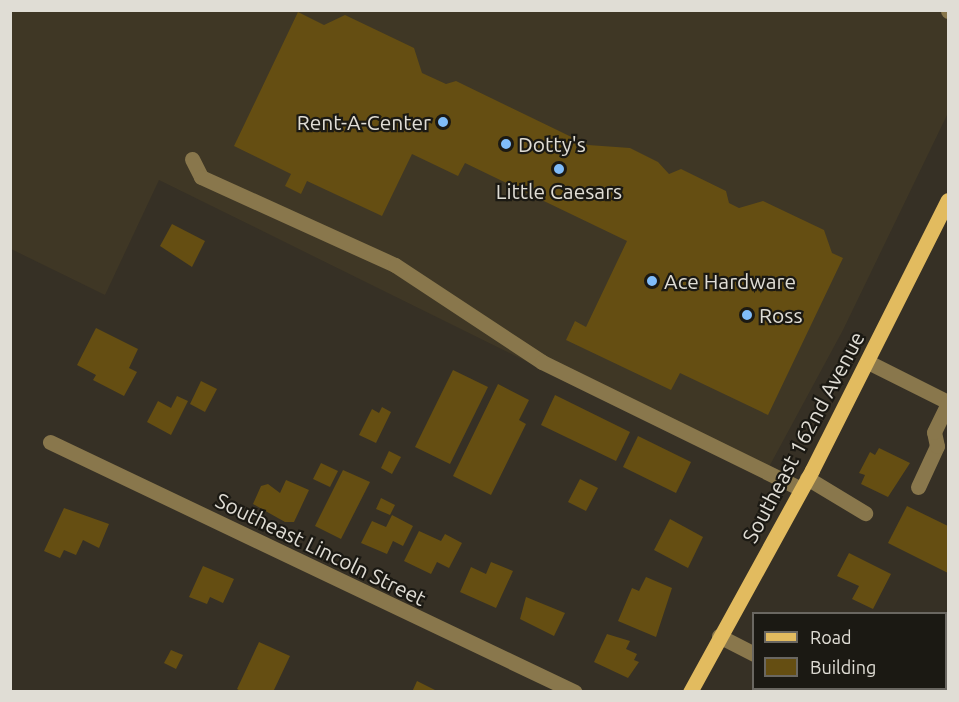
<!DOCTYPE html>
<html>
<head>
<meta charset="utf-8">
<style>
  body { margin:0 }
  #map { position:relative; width:959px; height:702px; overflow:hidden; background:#363025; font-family:Ubuntu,sans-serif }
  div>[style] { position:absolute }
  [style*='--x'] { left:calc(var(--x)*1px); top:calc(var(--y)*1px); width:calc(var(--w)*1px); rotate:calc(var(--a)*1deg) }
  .built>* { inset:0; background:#3f3725 }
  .building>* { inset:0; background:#654e12 }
  .minor>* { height:15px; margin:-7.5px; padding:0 7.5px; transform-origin:7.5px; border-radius:7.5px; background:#89774c }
  .major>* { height:15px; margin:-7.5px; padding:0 7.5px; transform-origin:7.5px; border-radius:7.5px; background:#e2bb5f }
  .dots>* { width:16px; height:16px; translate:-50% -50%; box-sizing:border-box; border:3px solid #1b1913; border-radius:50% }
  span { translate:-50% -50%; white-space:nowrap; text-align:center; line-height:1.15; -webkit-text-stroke:4.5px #1b1913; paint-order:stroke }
  .poi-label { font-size:21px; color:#e0ddd5 }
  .right { translate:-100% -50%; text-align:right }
  .left { translate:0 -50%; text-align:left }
  .street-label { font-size:21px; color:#e0ddd5 }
  .frame { position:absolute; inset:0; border:12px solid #e0ddd5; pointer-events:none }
  .legend { position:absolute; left:752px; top:612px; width:195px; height:78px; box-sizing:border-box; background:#1b1913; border:2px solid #6a6761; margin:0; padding:8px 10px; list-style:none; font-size:18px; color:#e0ddd5 }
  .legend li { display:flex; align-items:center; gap:12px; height:30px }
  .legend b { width:30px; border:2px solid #6a6761 }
</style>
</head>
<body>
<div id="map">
  <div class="built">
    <i style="clip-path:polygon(10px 11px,948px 11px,948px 113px,843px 330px,763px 478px,159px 180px,105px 295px,11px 249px)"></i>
  </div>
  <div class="building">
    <i style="clip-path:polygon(298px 12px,324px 25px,345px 15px,414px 48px,422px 73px,446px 84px,456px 81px,588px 145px,630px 148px,658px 162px,669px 174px,681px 169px,726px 191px,729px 203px,739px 208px,763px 201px,824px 230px,832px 253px,843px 258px,768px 415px,680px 373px,671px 390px,566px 340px,575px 321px,586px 327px,627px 241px,465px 163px,458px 176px,412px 154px,382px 216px,307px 181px,301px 194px,285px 186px,291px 174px,234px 146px)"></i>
    <i style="clip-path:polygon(172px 224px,205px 241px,192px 267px,160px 246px)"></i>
    <i style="clip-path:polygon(96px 328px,138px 349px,129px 368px,137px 372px,124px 396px,93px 380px,96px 375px,77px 365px)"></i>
    <i style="clip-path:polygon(453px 370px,488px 387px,450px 464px,415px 447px)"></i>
    <i style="clip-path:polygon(201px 381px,217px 389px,205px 412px,190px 404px)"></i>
    <i style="clip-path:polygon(498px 384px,529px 400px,519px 420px,526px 424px,491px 495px,453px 476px)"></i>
    <i style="clip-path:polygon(555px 395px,630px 432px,616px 461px,541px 425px)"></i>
    <i style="clip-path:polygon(177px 396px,188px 401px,171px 435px,147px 422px,158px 401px,171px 408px)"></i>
    <i style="clip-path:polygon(382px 407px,391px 412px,376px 443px,359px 435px,372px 409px,379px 413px)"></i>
    <i style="clip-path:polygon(638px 436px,691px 462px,676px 493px,623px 467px)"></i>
    <i style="clip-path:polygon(879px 448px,910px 463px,888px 497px,861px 484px,865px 475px,859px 473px,870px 452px,875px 455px)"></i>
    <i style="clip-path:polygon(389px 451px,401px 457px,392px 474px,381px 468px)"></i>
    <i style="clip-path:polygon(321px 463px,338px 471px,330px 487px,313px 479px)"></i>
    <i style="clip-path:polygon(343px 470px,370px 482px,341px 539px,315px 526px)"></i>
    <i style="clip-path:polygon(580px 479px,598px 488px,586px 511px,568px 502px)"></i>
    <i style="clip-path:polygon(286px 480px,309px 490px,294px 522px,285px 522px,253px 504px,261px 486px,268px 484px,280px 493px)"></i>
    <i style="clip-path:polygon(381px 498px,395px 505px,390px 515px,376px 509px)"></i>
    <i style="clip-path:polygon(907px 506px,948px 526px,948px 573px,888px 543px)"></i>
    <i style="clip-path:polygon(64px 508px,109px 524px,99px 548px,83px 540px,76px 555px,64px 550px,60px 558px,44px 551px)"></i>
    <i style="clip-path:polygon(392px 515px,413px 526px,403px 546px,393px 541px,387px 554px,361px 543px,372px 521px,386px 527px)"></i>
    <i style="clip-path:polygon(670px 519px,703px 537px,688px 568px,654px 550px)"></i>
    <i style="clip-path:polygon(419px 531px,441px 541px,445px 534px,462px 543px,449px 568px,437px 562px,431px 574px,404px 561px)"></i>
    <i style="clip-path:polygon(849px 553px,891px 574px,873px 609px,852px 599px,859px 586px,837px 576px)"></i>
    <i style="clip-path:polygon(491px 562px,513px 571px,496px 608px,460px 592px,471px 567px,486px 574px)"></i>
    <i style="clip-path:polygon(203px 566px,234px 579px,223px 603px,210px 597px,207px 604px,189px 597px)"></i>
    <i style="clip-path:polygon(646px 577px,672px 588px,656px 637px,618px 621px,632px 588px,639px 591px)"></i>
    <i style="clip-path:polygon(526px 597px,565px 613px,554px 636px,520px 619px)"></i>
    <i style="clip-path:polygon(607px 634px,630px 641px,626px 649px,637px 654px,634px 660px,639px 662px,628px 678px,594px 662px)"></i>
    <i style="clip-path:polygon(259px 642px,290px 656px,273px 692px,242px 692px,237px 689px)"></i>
    <i style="clip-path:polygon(171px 650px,183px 655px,176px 669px,164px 663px)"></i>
    <i style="clip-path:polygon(417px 681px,439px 692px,412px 692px)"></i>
    <i style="clip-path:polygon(946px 684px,948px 692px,918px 688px,946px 688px)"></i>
  </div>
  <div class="minor">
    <i style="--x:948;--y:10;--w:1;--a:90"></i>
    <i style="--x:192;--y:159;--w:20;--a:63"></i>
    <i style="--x:201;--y:177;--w:213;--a:24.4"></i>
    <i style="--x:395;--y:265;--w:176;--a:33.4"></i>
    <i style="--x:542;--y:362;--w:288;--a:26.1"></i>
    <i style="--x:868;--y:362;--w:89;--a:26.6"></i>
    <i style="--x:50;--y:442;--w:581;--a:25.46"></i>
    <i style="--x:807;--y:478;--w:68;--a:31.1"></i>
    <i style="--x:918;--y:487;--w:45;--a:-65.1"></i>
    <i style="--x:937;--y:446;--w:14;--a:-102"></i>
    <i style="--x:934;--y:432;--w:32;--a:-64"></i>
    <i style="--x:719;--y:636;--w:39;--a:27"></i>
    <i style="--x:824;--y:688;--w:7;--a:34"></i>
  </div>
  <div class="major">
    <i style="--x:690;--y:692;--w:253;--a:-61.2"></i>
    <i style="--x:812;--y:470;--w:302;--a:-63.3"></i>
  </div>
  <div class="dots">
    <i style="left:443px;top:122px;background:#80bdfa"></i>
    <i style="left:506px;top:144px;background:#80bdfa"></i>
    <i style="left:559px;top:169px;background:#80bdfa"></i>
    <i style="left:652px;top:281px;background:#80bdfa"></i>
    <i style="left:747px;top:315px;background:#80bdfa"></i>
  </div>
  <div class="poi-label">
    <span class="right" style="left:431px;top:122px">Rent-A-Center</span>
    <span class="left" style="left:518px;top:144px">Dotty's</span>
    <span style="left:559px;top:191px">Little Caesars</span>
    <span class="left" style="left:664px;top:281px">Ace Hardware</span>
    <span class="left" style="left:759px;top:315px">Ross</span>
  </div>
  <div class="street-label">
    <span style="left:803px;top:437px;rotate:-62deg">Southeast 162nd Avenue</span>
    <span style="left:321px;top:549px;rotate:26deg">Southeast Lincoln Street</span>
  </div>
  <div class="frame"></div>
  <ul class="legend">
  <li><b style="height:8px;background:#e2bb5f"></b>Road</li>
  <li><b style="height:16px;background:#654e12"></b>Building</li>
  </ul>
</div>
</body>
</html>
